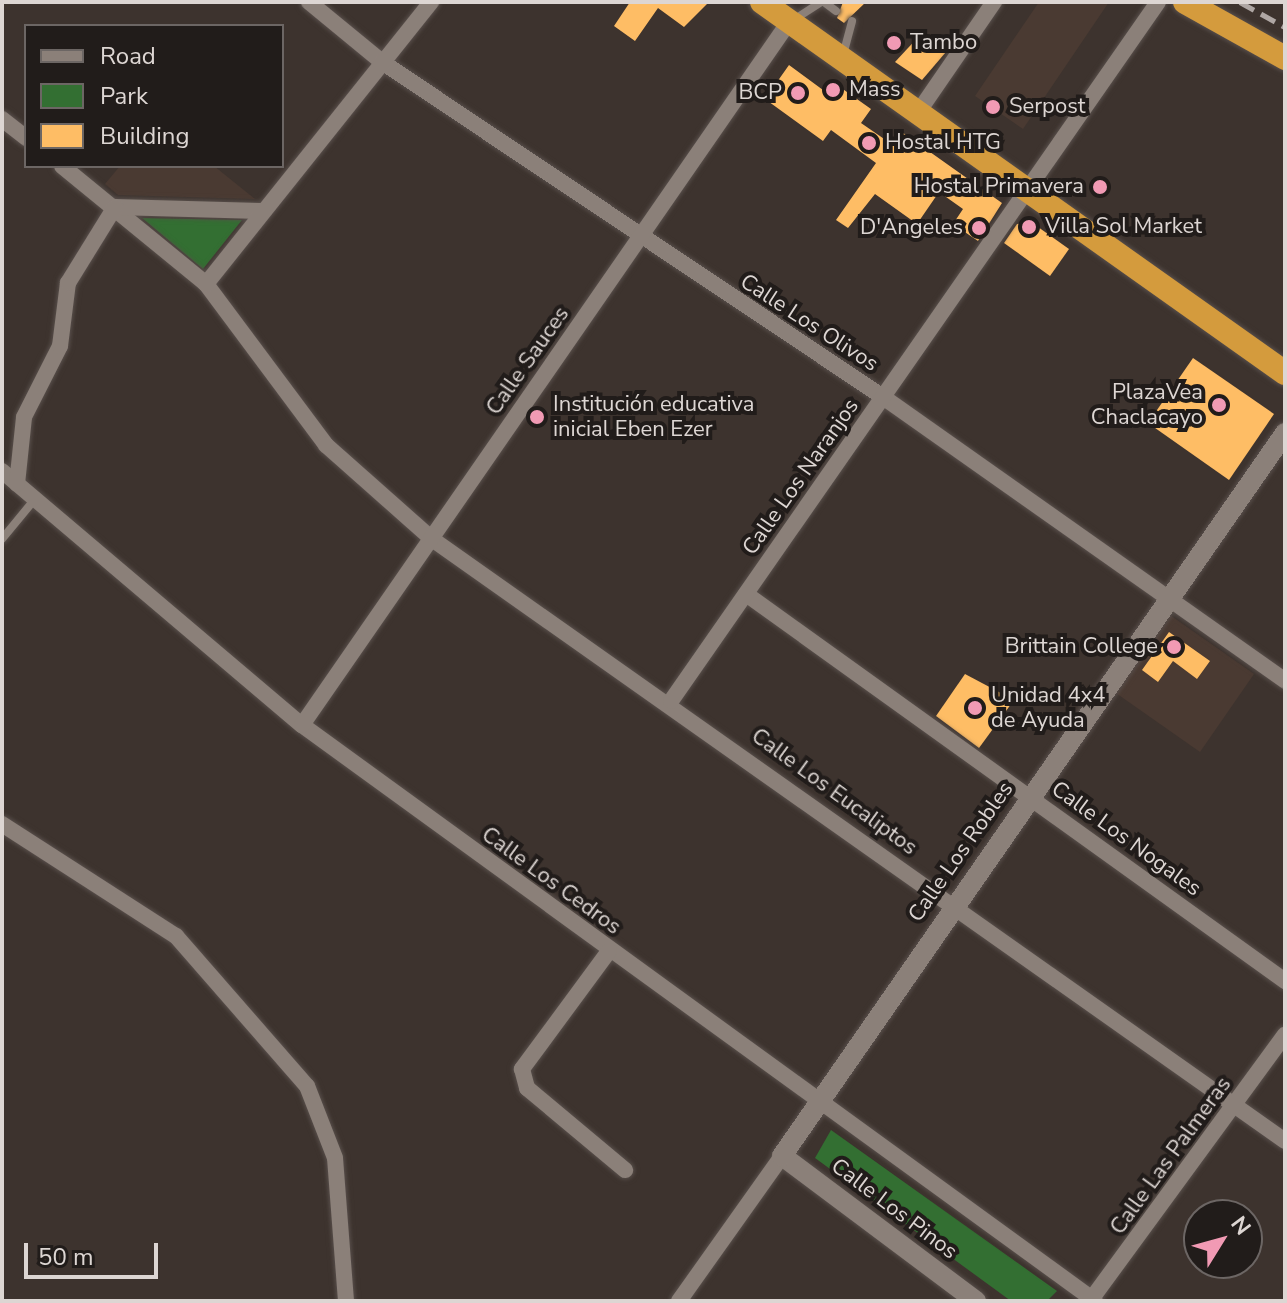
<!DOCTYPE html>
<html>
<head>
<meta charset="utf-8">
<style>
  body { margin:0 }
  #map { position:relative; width:1287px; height:1303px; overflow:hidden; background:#3d332e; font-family:"Nunito Sans",sans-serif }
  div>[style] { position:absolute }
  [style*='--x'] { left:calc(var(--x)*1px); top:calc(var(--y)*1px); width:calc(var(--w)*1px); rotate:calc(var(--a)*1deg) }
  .built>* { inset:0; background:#4a3a32 }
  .green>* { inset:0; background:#336f32 }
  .building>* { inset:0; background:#febd65 }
  .roads { filter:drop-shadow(0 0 2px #584f4b) drop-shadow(0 0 2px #584f4b) }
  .lane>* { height:8px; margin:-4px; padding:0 4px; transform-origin:4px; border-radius:4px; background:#8b8079 }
  .street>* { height:16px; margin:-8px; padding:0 8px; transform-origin:8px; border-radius:8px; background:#8b8079 }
  .secondary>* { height:20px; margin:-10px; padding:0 10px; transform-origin:10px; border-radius:10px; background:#8b8079 }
  .highway>* { height:24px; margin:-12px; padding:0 12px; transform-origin:12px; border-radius:12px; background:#d49b3d }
  .rail>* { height:5px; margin-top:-2.5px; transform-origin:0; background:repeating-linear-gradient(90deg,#afa7a4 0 16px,transparent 0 24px) }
  .dots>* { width:22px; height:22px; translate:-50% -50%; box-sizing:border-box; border:4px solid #211c1a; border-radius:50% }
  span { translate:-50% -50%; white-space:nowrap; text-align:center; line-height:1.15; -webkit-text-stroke:8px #211c1a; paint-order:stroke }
  .poi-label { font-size:22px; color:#ddd6d3 }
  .left { translate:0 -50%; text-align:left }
  .right { translate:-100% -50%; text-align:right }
  .street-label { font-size:22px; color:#ddd6d3 }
  .frame { position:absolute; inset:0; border:4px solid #ddd6d3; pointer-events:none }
  .legend { position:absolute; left:24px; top:24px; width:260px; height:144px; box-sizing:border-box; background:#211c1a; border:2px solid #6c6664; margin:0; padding:10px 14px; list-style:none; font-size:24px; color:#ddd6d3 }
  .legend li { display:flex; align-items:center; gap:16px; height:40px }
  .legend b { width:40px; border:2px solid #6c6664 }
  .north { position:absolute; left:1183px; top:1199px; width:80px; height:80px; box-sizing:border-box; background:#211c1a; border:2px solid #6c6664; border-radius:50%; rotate:53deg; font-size:22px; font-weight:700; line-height:32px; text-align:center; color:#ddd6d3 }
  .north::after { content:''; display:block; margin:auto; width:28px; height:36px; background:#f19ab4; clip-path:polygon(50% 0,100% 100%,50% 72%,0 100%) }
  .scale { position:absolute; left:24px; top:1243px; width:134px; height:36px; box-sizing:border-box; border:4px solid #ddd6d3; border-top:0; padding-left:10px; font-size:24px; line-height:28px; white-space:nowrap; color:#ddd6d3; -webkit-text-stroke:6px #211c1a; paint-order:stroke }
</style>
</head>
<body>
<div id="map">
  <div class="built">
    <i style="clip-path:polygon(1039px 2px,1109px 2px,1023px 129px,975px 96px)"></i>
    <i style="clip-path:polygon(120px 166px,214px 166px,255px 199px,118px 195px,105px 184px)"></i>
    <i style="clip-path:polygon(1167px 613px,1254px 674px,1200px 752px,1113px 691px)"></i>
  </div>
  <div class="green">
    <i style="clip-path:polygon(142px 218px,242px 220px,203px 269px)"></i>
    <i style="clip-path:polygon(831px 1130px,1057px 1291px,1047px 1301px,1011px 1301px,815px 1158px)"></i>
  </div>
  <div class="building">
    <i style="clip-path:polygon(630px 2px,709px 2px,684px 27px,658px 8px,635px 41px,614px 26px)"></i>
    <i style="clip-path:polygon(843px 2px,866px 2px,844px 23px,837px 18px)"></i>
    <i style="clip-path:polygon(921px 34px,946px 52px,922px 80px,895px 62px)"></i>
    <i style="clip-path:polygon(789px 65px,823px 90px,830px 80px,871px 109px,861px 123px,890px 143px,899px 130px,1002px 203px,978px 241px,953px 224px,963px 209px,939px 192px,917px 224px,875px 194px,848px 228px,836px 220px,876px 163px,831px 130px,823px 141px,765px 99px)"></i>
    <i style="clip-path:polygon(1031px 222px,1069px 249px,1050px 276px,1004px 243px,1017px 224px)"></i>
    <i style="clip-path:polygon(1193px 358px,1274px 414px,1229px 480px,1148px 423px)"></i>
    <i style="clip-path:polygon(1169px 632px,1210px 661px,1197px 679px,1173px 661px,1158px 682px,1142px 670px)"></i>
    <i style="clip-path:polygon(965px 674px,1014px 700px,979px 748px,936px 716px)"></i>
  </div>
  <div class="roads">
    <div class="lane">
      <i style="--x:824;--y:2;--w:15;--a:37"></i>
      <i style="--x:795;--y:19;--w:31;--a:-33"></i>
      <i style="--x:843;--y:55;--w:35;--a:-75"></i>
      <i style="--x:2;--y:539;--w:52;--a:-50.5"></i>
    </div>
    <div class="street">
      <i style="--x:309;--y:2;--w:94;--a:39.4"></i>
      <i style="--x:382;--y:62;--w:603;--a:33.77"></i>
      <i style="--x:883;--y:397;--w:492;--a:35.2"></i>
      <i style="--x:917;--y:114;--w:136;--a:-55.5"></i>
      <i style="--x:2;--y:119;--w:31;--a:38"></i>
      <i style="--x:62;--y:166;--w:186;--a:39.3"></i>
      <i style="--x:206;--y:284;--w:201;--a:53.3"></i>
      <i style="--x:326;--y:445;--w:142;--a:41.6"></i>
      <i style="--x:432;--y:539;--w:1044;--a:35.21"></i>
      <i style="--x:115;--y:207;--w:146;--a:1.6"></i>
      <i style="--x:206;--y:284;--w:361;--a:-51.4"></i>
      <i style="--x:2;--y:471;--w:393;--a:40.3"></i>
      <i style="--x:302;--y:725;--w:980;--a:35.99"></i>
      <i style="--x:17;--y:484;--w:67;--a:-84"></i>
      <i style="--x:24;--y:417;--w:80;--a:-63.1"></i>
      <i style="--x:60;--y:346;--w:64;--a:-82.8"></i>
      <i style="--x:68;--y:283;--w:89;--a:-58.3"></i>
      <i style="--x:746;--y:594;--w:664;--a:35.68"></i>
      <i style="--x:671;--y:701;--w:852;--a:-55.13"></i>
      <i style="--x:302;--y:725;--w:855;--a:-55.29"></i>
      <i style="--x:2;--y:824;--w:207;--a:32.8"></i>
      <i style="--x:176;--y:936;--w:199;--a:48.9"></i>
      <i style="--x:307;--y:1086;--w:77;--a:68.7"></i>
      <i style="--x:335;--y:1158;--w:143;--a:85.6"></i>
      <i style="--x:609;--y:951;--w:147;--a:126.4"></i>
      <i style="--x:522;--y:1069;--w:20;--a:75"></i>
      <i style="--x:527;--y:1088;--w:128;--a:39.9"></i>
      <i style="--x:679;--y:1301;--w:178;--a:-54.6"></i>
      <i style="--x:1090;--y:1301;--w:330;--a:-53.8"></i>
    </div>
    <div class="secondary">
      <i style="--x:976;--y:1301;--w:242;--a:-143.2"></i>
      <i style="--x:782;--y:1156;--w:881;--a:-55.17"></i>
    </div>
    <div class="highway">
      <i style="--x:762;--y:2;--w:641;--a:35.35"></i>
      <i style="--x:1185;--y:2;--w:115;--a:29.2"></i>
    </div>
  </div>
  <div class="rail">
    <i style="--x:1240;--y:2;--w:51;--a:29.1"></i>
  </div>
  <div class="dots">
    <i style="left:894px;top:43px;background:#f19ab4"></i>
    <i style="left:833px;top:90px;background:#f19ab4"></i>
    <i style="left:798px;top:93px;background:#f19ab4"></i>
    <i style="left:993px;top:107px;background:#f19ab4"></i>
    <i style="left:869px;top:143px;background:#f19ab4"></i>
    <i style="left:1100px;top:187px;background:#f19ab4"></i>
    <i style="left:1029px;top:227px;background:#f19ab4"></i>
    <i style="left:979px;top:228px;background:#f19ab4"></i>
    <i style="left:1219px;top:405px;background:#f19ab4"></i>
    <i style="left:537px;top:417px;background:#f19ab4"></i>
    <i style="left:1174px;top:647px;background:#f19ab4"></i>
    <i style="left:975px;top:708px;background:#f19ab4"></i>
  </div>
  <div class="poi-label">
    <span class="left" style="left:910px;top:43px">Tambo</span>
    <span class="left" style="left:849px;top:90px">Mass</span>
    <span class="right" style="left:782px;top:93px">BCP</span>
    <span class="left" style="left:1009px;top:107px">Serpost</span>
    <span class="left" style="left:885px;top:143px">Hostal HTG</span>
    <span class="right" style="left:1084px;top:187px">Hostal Primavera</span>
    <span class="left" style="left:1045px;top:227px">Villa Sol Market</span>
    <span class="right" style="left:963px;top:228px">D'Angeles</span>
    <span class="right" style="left:1203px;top:405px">PlazaVea<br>Chaclacayo</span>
    <span class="left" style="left:553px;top:417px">Institución educativa<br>inicial Eben Ezer</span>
    <span class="right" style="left:1158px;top:647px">Brittain College</span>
    <span class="left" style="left:991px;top:708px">Unidad 4x4<br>de Ayuda</span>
  </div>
  <div class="street-label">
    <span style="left:809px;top:323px;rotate:33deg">Calle Los Olivos</span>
    <span style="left:528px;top:361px;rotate:-55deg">Calle Sauces</span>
    <span style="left:801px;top:477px;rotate:-55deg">Calle Los Naranjos</span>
    <span style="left:834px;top:792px;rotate:36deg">Calle Los Eucaliptos</span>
    <span style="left:1126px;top:839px;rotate:36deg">Calle Los Nogales</span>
    <span style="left:961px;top:852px;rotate:-55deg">Calle Los Robles</span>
    <span style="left:551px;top:881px;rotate:36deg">Calle Los Cedros</span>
    <span style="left:1171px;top:1156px;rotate:-54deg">Calle Las Palmeras</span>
    <span style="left:894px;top:1209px;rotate:37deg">Calle Los Pinos</span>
  </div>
  <div class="frame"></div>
  <ul class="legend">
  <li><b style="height:10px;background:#8b8079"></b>Road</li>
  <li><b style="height:22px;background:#336f32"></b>Park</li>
  <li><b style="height:22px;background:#febd65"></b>Building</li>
  </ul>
  <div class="north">N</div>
  <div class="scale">50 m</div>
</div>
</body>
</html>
